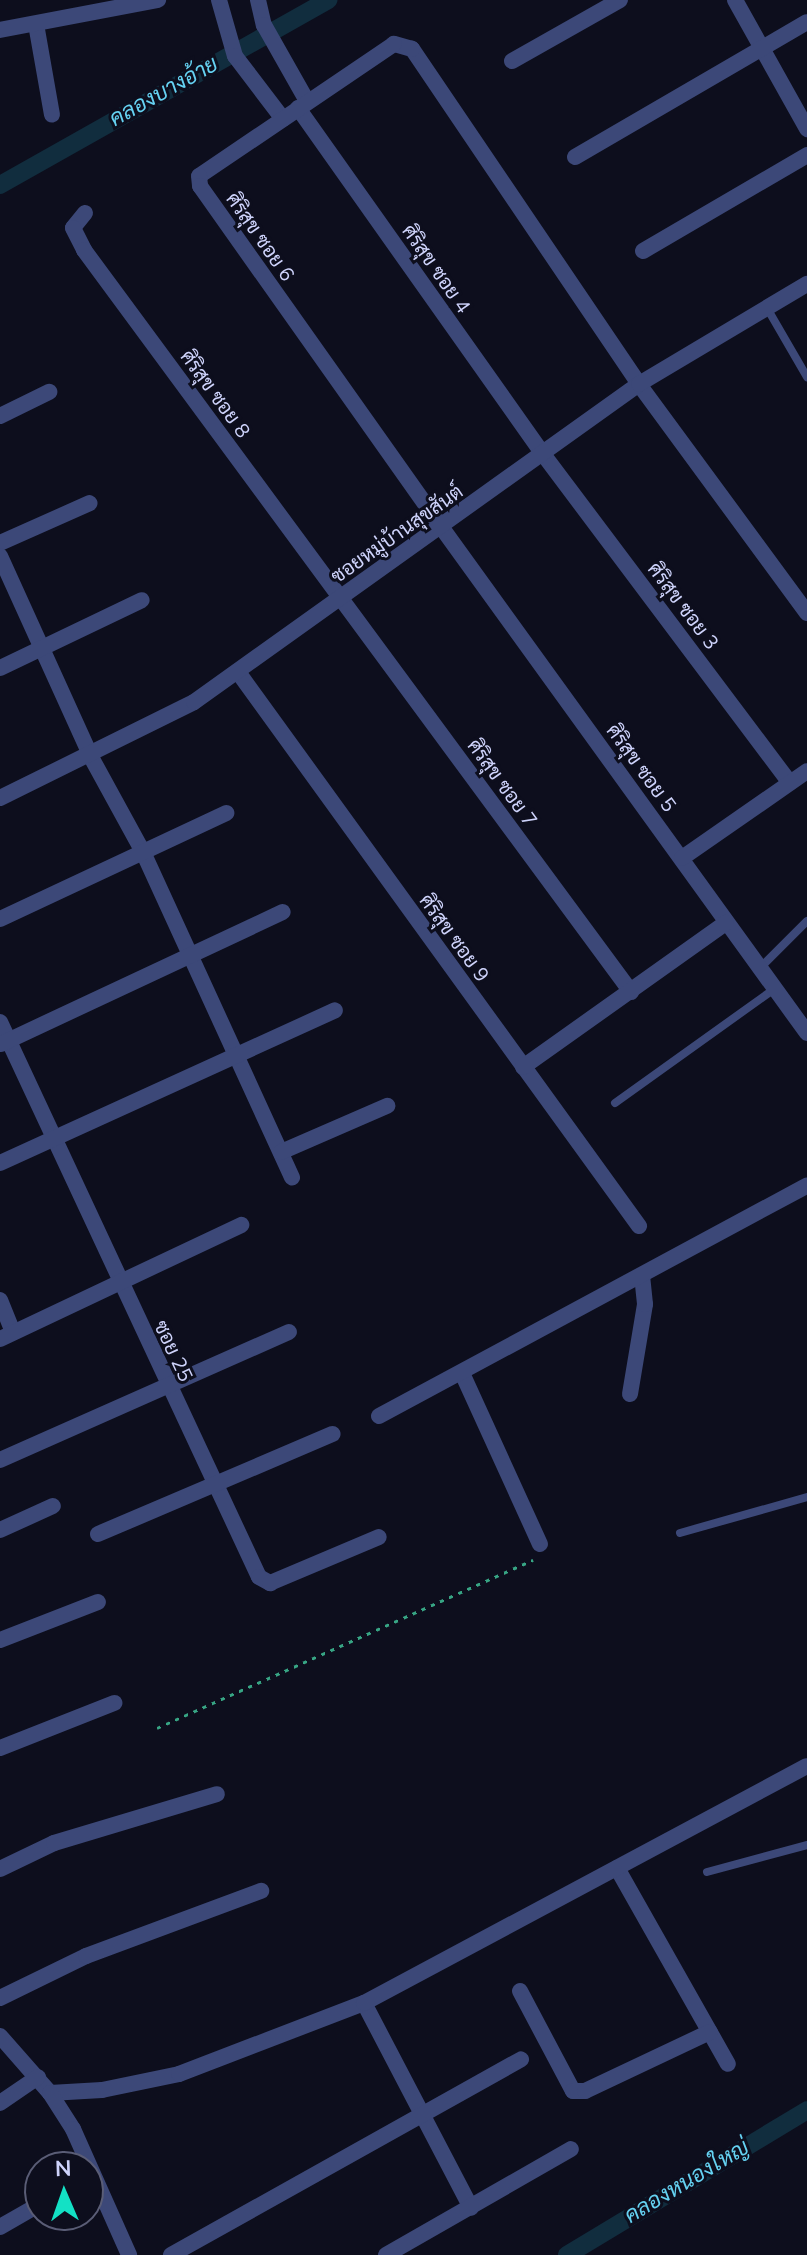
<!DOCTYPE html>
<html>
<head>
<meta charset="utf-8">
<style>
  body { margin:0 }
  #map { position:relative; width:807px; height:2255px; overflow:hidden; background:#0d0e1d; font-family:"Nunito Sans",Sarabun,sans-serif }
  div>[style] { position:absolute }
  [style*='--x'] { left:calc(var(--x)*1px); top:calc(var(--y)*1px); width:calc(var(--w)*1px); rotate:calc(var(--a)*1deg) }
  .canal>* { height:18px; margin:-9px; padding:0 9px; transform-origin:9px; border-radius:9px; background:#112d3e }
  .path>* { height:3px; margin-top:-1.5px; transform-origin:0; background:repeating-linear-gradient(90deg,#37a584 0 4px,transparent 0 10px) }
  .lane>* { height:8px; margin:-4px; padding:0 4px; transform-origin:4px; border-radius:4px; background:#3c4878 }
  .street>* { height:16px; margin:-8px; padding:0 8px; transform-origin:8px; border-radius:8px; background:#3c4878 }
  span { translate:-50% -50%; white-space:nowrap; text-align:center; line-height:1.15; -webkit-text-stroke:6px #0d0e1d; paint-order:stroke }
  .street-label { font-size:20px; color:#ced3fb }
  .water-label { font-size:22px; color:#65d2f2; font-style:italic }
  .north { position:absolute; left:24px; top:2151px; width:80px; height:80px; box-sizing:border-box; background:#0d0e1d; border:2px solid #5a5d76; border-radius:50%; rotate:358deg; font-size:22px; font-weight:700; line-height:32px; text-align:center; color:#ced3fb }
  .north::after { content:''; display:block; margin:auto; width:28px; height:36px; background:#13e1c5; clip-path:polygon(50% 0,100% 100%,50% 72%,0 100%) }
</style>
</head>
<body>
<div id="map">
  <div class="canal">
    <i style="--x:0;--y:185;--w:377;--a:-29.4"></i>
    <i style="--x:567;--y:2255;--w:280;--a:-31.1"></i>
  </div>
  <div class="path">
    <i style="--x:157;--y:1728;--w:412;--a:-24.1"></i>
  </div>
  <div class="lane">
    <i style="--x:767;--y:308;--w:80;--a:59.9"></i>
    <i style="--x:759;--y:969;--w:68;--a:-45"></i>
    <i style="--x:615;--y:1103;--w:196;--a:-35.6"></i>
    <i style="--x:680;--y:1533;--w:132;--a:-15.8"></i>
    <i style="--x:707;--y:1872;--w:104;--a:-15.1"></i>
  </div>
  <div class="street">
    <i style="--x:219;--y:0;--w:58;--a:74.1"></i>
    <i style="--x:235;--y:56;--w:79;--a:52.7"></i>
    <i style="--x:258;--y:0;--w:26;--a:77"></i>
    <i style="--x:264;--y:25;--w:87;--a:60.5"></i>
    <i style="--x:735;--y:0;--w:148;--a:60.8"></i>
    <i style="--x:36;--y:24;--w:92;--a:80"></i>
    <i style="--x:0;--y:30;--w:161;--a:-10.8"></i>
    <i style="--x:512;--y:61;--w:124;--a:-29.5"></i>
    <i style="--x:298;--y:108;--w:424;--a:54.7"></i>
    <i style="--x:543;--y:454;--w:411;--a:53.1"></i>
    <i style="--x:575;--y:157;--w:268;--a:-30.2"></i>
    <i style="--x:85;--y:213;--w:19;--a:129"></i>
    <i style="--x:73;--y:228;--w:25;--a:63"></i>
    <i style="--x:84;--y:250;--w:922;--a:53.6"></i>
    <i style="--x:643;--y:251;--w:190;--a:-30.3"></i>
    <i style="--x:0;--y:416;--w:55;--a:-26.1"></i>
    <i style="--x:0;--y:543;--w:98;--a:-24"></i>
    <i style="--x:0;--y:556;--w:221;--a:65.6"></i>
    <i style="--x:91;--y:757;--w:108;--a:61.3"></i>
    <i style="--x:143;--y:852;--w:358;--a:65.4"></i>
    <i style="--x:807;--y:613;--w:284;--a:-126.3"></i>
    <i style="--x:639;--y:384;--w:405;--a:-124.1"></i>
    <i style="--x:412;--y:49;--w:19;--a:-164"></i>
    <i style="--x:394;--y:44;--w:235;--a:145.9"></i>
    <i style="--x:199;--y:176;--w:10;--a:84"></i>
    <i style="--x:200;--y:186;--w:419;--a:54.7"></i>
    <i style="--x:442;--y:528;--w:623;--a:54.14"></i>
    <i style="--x:0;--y:668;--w:157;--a:-25.6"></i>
    <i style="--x:238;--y:672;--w:684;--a:54.1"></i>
    <i style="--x:0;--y:798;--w:216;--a:-26.3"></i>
    <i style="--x:194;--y:702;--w:547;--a:-35.55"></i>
    <i style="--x:639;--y:384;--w:196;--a:-30.8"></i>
    <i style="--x:682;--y:858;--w:152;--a:-34.8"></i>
    <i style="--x:0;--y:919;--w:250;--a:-25.1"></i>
    <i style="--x:0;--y:1022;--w:612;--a:64.98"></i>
    <i style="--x:259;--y:1577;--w:13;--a:29"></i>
    <i style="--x:270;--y:1583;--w:118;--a:-22.9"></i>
    <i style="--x:1;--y:1044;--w:311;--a:-25.1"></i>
    <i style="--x:523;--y:1067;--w:249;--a:-35.4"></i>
    <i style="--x:281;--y:1152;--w:116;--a:-23.5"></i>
    <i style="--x:0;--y:1163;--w:368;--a:-24.5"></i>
    <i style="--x:0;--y:1300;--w:35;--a:68"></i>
    <i style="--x:0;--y:1339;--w:267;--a:-25.3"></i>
    <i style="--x:462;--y:1373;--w:188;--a:65.5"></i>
    <i style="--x:630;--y:1394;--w:91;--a:-80.5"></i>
    <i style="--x:645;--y:1304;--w:29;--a:-96"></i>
    <i style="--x:379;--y:1416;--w:486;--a:-28.3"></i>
    <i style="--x:0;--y:1460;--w:316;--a:-23.9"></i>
    <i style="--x:0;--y:1530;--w:58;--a:-24.4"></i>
    <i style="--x:98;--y:1534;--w:255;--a:-23.1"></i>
    <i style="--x:0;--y:1640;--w:105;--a:-21.2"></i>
    <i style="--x:0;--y:1748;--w:123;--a:-21.5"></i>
    <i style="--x:617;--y:1868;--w:225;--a:60.5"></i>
    <i style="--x:0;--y:1869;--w:60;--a:-25.7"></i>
    <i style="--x:54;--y:1843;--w:170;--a:-16.7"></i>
    <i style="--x:520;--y:1991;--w:113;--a:62.1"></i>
    <i style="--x:573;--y:2091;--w:12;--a:0"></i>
    <i style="--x:585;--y:2091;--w:138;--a:-25.3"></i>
    <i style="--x:0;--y:1998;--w:96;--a:-26"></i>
    <i style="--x:86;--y:1956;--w:187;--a:-20.4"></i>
    <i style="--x:364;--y:2003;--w:231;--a:62.4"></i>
    <i style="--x:0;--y:2036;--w:76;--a:48.7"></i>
    <i style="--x:50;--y:2093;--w:52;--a:-3.3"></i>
    <i style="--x:102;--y:2090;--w:79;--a:-11.7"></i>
    <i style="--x:179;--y:2074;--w:198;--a:-21"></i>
    <i style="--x:364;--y:2003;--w:502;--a:-28.15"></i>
    <i style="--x:50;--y:2093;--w:43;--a:57.4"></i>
    <i style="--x:73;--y:2129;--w:138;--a:66"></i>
    <i style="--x:0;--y:2103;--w:46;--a:-34.4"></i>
    <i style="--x:0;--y:2227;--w:46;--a:-29.9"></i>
    <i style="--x:171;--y:2255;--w:401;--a:-29.2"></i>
    <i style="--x:386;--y:2255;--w:213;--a:-29.8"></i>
  </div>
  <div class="street-label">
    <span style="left:260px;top:237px;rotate:55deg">ศิริสุข ซอย 6</span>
    <span style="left:436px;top:269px;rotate:55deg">ศิริสุข ซอย 4</span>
    <span style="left:215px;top:394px;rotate:54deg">ศิริสุข ซอย 8</span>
    <span style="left:397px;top:534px;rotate:-35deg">ซอยหมู่บ้านสุขสันต์</span>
    <span style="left:683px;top:606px;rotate:53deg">ศิริสุข ซอย 3</span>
    <span style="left:641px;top:768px;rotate:54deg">ศิริสุข ซอย 5</span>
    <span style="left:502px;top:783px;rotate:54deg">ศิริสุข ซอย 7</span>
    <span style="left:454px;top:938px;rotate:54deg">ศิริสุข ซอย 9</span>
    <span style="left:173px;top:1351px;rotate:65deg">ซอย 25</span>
  </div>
  <div class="water-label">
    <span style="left:164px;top:92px;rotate:-29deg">คลองบางอ้าย</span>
    <span style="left:687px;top:2182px;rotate:-31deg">คลองหนองใหญ่</span>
  </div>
  <div class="north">N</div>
</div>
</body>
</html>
